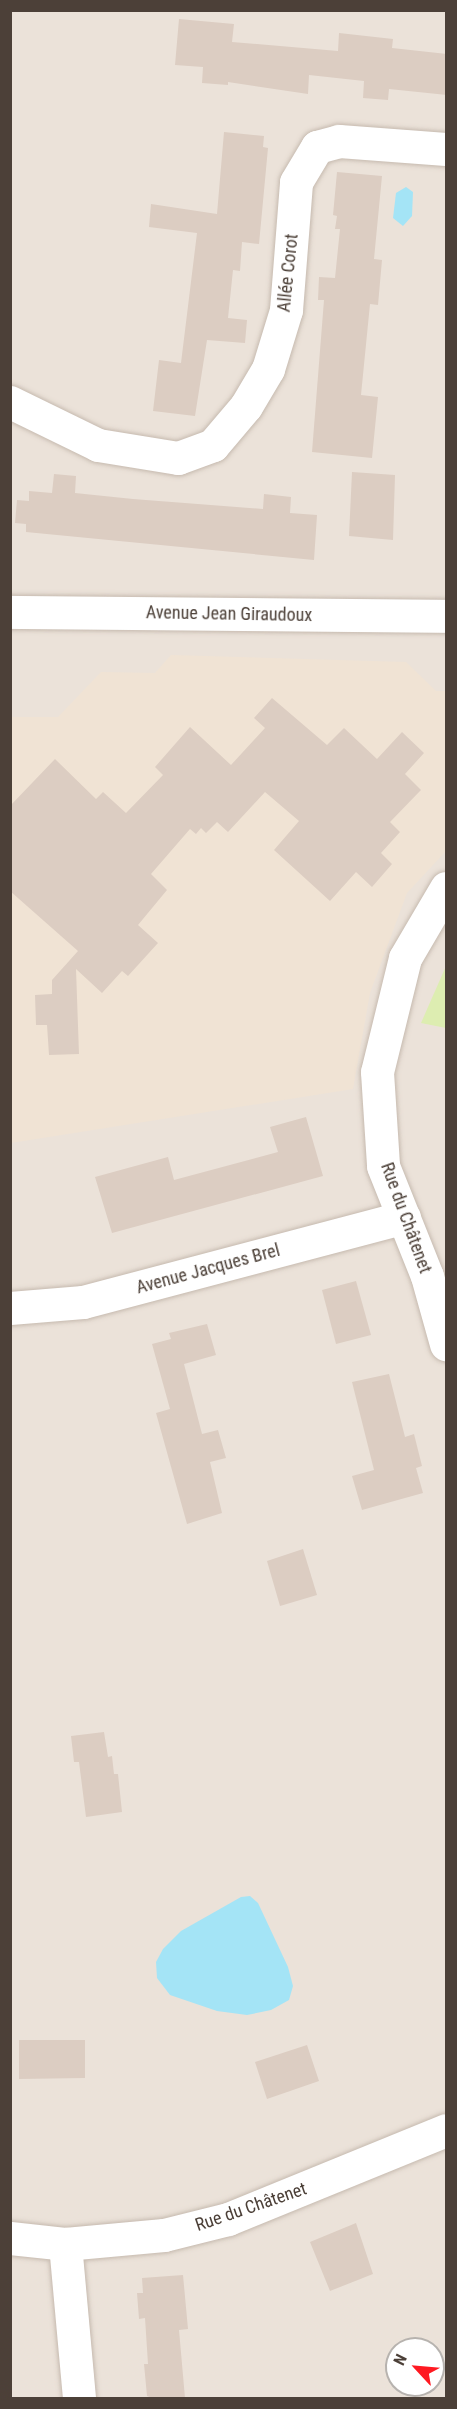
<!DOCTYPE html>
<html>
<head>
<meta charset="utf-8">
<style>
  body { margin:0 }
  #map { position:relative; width:457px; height:2409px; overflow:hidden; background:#f6f1eb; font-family:"Roboto Condensed",sans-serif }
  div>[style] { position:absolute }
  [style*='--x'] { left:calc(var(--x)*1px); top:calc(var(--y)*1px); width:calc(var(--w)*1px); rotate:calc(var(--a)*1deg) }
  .residential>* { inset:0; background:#ebe2d9 }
  .education>* { inset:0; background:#f0e3d4 }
  .green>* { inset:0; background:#ddedb1 }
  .water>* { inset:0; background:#a4e4f6 }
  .building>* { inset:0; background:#dccdc2 }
  .roads { filter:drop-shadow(0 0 2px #c6baaf) drop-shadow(0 0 2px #c6baaf) }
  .minor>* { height:33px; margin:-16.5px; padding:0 16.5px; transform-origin:16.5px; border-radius:16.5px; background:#fff }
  span { translate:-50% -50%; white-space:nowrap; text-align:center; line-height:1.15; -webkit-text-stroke:4.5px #fff; paint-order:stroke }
  .street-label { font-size:18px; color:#4c4038 }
  .frame { position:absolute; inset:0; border:12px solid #4c4038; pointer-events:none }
  .north { position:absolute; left:385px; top:2337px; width:60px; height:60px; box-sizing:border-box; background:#fff; border:2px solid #b7b3af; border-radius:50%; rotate:296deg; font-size:16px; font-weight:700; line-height:24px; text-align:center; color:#4c4038 }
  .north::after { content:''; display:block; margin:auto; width:21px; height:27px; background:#ff1921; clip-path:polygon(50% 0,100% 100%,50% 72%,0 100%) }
</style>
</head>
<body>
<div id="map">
  <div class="residential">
    <i style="clip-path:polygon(evenodd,11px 11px,446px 11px,446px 2398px,11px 2398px,11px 11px,397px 2349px,433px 2349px,433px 2385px,397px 2385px,397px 2349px)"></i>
  </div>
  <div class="education">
    <i style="clip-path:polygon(171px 655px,406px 662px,436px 691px,446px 691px,446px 851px,407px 893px,370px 993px,353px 1089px,11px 1143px,11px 717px,58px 717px,101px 672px,155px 673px)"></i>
  </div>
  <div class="green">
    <i style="clip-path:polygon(446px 966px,446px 1028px,421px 1023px)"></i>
  </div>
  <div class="water">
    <i style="clip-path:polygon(406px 187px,413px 192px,412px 216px,403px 226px,393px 218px,396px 193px)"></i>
    <i style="clip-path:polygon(250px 1896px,258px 1903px,288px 1967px,293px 1986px,289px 2000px,271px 2010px,247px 2015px,217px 2011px,170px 1995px,157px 1978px,156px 1962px,163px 1949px,181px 1931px,241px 1897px)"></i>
  </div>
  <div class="building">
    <i style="clip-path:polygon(179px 19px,234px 24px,232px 42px,338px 51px,339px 33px,393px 39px,392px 48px,447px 54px,447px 95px,389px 89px,388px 100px,363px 98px,364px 81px,309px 75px,308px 94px,228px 82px,228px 85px,202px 83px,203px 67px,175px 65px)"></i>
    <i style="clip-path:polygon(224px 132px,264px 136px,263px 147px,268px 148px,259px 244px,242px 242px,240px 271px,233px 270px,228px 318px,247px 320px,245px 343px,207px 340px,195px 416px,153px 411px,159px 360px,181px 363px,197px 233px,149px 227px,151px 204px,217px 214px)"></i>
    <i style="clip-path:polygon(337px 172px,382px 176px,374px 259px,382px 260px,378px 305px,370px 304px,361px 395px,378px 397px,372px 458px,312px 452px,324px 300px,318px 300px,319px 277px,335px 278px,340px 229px,335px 229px,337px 216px,333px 215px)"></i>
    <i style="clip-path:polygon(352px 472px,395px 475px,393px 540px,349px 536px)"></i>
    <i style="clip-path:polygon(54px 474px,76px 476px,75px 493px,133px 499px,263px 509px,264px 494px,291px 497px,290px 513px,317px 515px,314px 560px,26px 532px,26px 524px,15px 523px,17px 500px,29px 501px,29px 491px,52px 493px)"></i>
    <i style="clip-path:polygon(272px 698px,327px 745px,344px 728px,377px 759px,402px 732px,424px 753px,405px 774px,421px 790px,390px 822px,400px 832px,381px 853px,392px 864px,372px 887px,356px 872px,330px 901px,274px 850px,299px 821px,265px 792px,228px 832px,217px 822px,206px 833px,201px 828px,196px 834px,190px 829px,151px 874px,167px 890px,138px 925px,158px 943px,128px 976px,122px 971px,102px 993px,76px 969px,79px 1054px,49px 1055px,47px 1025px,36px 1025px,35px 995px,52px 994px,52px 980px,78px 951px,10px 891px,10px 806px,55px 759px,96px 799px,103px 792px,126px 813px,163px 775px,155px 767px,190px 727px,231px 765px,265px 728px,254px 718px)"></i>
    <i style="clip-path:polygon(306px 1117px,323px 1176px,112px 1233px,95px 1177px,168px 1157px,174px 1180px,278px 1152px,270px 1127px)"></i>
    <i style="clip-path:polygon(356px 1281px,371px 1335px,336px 1344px,322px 1290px)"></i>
    <i style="clip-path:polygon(207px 1324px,216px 1355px,184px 1364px,202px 1434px,218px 1430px,226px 1458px,210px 1462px,222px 1513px,187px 1524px,156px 1413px,170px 1409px,152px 1344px,171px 1339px,169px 1333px)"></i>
    <i style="clip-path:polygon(389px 1374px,405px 1437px,414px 1434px,422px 1466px,416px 1468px,423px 1493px,362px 1510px,352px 1476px,374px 1470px,352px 1382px)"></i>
    <i style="clip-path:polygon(303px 1549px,317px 1595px,280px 1606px,267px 1561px)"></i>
    <i style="clip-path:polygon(104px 1732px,108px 1757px,112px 1756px,114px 1774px,118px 1774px,122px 1812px,86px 1817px,79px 1762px,74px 1762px,71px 1736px)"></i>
    <i style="clip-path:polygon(19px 2040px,85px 2040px,85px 2078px,19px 2079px)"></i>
    <i style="clip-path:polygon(307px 2045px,319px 2081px,267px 2099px,255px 2062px)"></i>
    <i style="clip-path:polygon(356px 2223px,373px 2274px,330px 2291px,310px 2242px)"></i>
    <i style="clip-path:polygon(183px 2275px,188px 2329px,179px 2330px,185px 2398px,152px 2398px,147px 2396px,144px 2364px,148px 2364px,145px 2318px,139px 2319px,137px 2293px,143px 2293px,142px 2278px)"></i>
  </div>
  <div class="roads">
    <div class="minor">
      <i style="--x:10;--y:402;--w:98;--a:26"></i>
      <i style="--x:98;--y:445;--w:81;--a:9.2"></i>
      <i style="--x:178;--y:458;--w:37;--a:-20"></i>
      <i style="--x:213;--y:445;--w:51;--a:-49.8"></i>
      <i style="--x:246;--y:406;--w:43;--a:-59.3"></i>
      <i style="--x:268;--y:369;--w:62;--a:-73"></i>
      <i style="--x:286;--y:310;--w:128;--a:-85.5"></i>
      <i style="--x:296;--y:182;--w:41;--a:-59"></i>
      <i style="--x:317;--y:147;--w:23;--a:-15"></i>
      <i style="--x:339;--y:141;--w:107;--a:4.3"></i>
      <i style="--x:10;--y:612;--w:436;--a:0.5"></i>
      <i style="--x:446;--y:888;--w:81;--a:120.4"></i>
      <i style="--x:405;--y:958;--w:117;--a:103.8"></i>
      <i style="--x:377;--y:1072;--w:94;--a:86.3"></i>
      <i style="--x:383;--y:1166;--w:118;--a:68.2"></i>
      <i style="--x:427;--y:1276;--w:71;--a:74.4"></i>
      <i style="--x:10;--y:1308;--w:73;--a:-4.7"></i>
      <i style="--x:83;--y:1302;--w:332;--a:-14.8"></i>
      <i style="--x:10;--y:2238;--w:55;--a:6.2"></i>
      <i style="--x:65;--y:2244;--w:99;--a:-5.2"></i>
      <i style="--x:164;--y:2235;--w:66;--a:-14"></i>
      <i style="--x:228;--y:2219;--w:235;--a:-22.2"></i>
      <i style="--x:65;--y:2244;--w:155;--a:84.8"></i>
    </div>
  </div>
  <div class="street-label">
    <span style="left:288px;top:273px;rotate:-84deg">Allée Corot</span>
    <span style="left:229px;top:614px;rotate:1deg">Avenue Jean Giraudoux</span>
    <span style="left:406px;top:1218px;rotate:70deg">Rue du Châtenet</span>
    <span style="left:208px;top:1269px;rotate:-15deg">Avenue Jacques Brel</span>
    <span style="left:251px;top:2207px;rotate:-19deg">Rue du Châtenet</span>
  </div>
  <div class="frame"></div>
  <div class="north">N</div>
</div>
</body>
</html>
